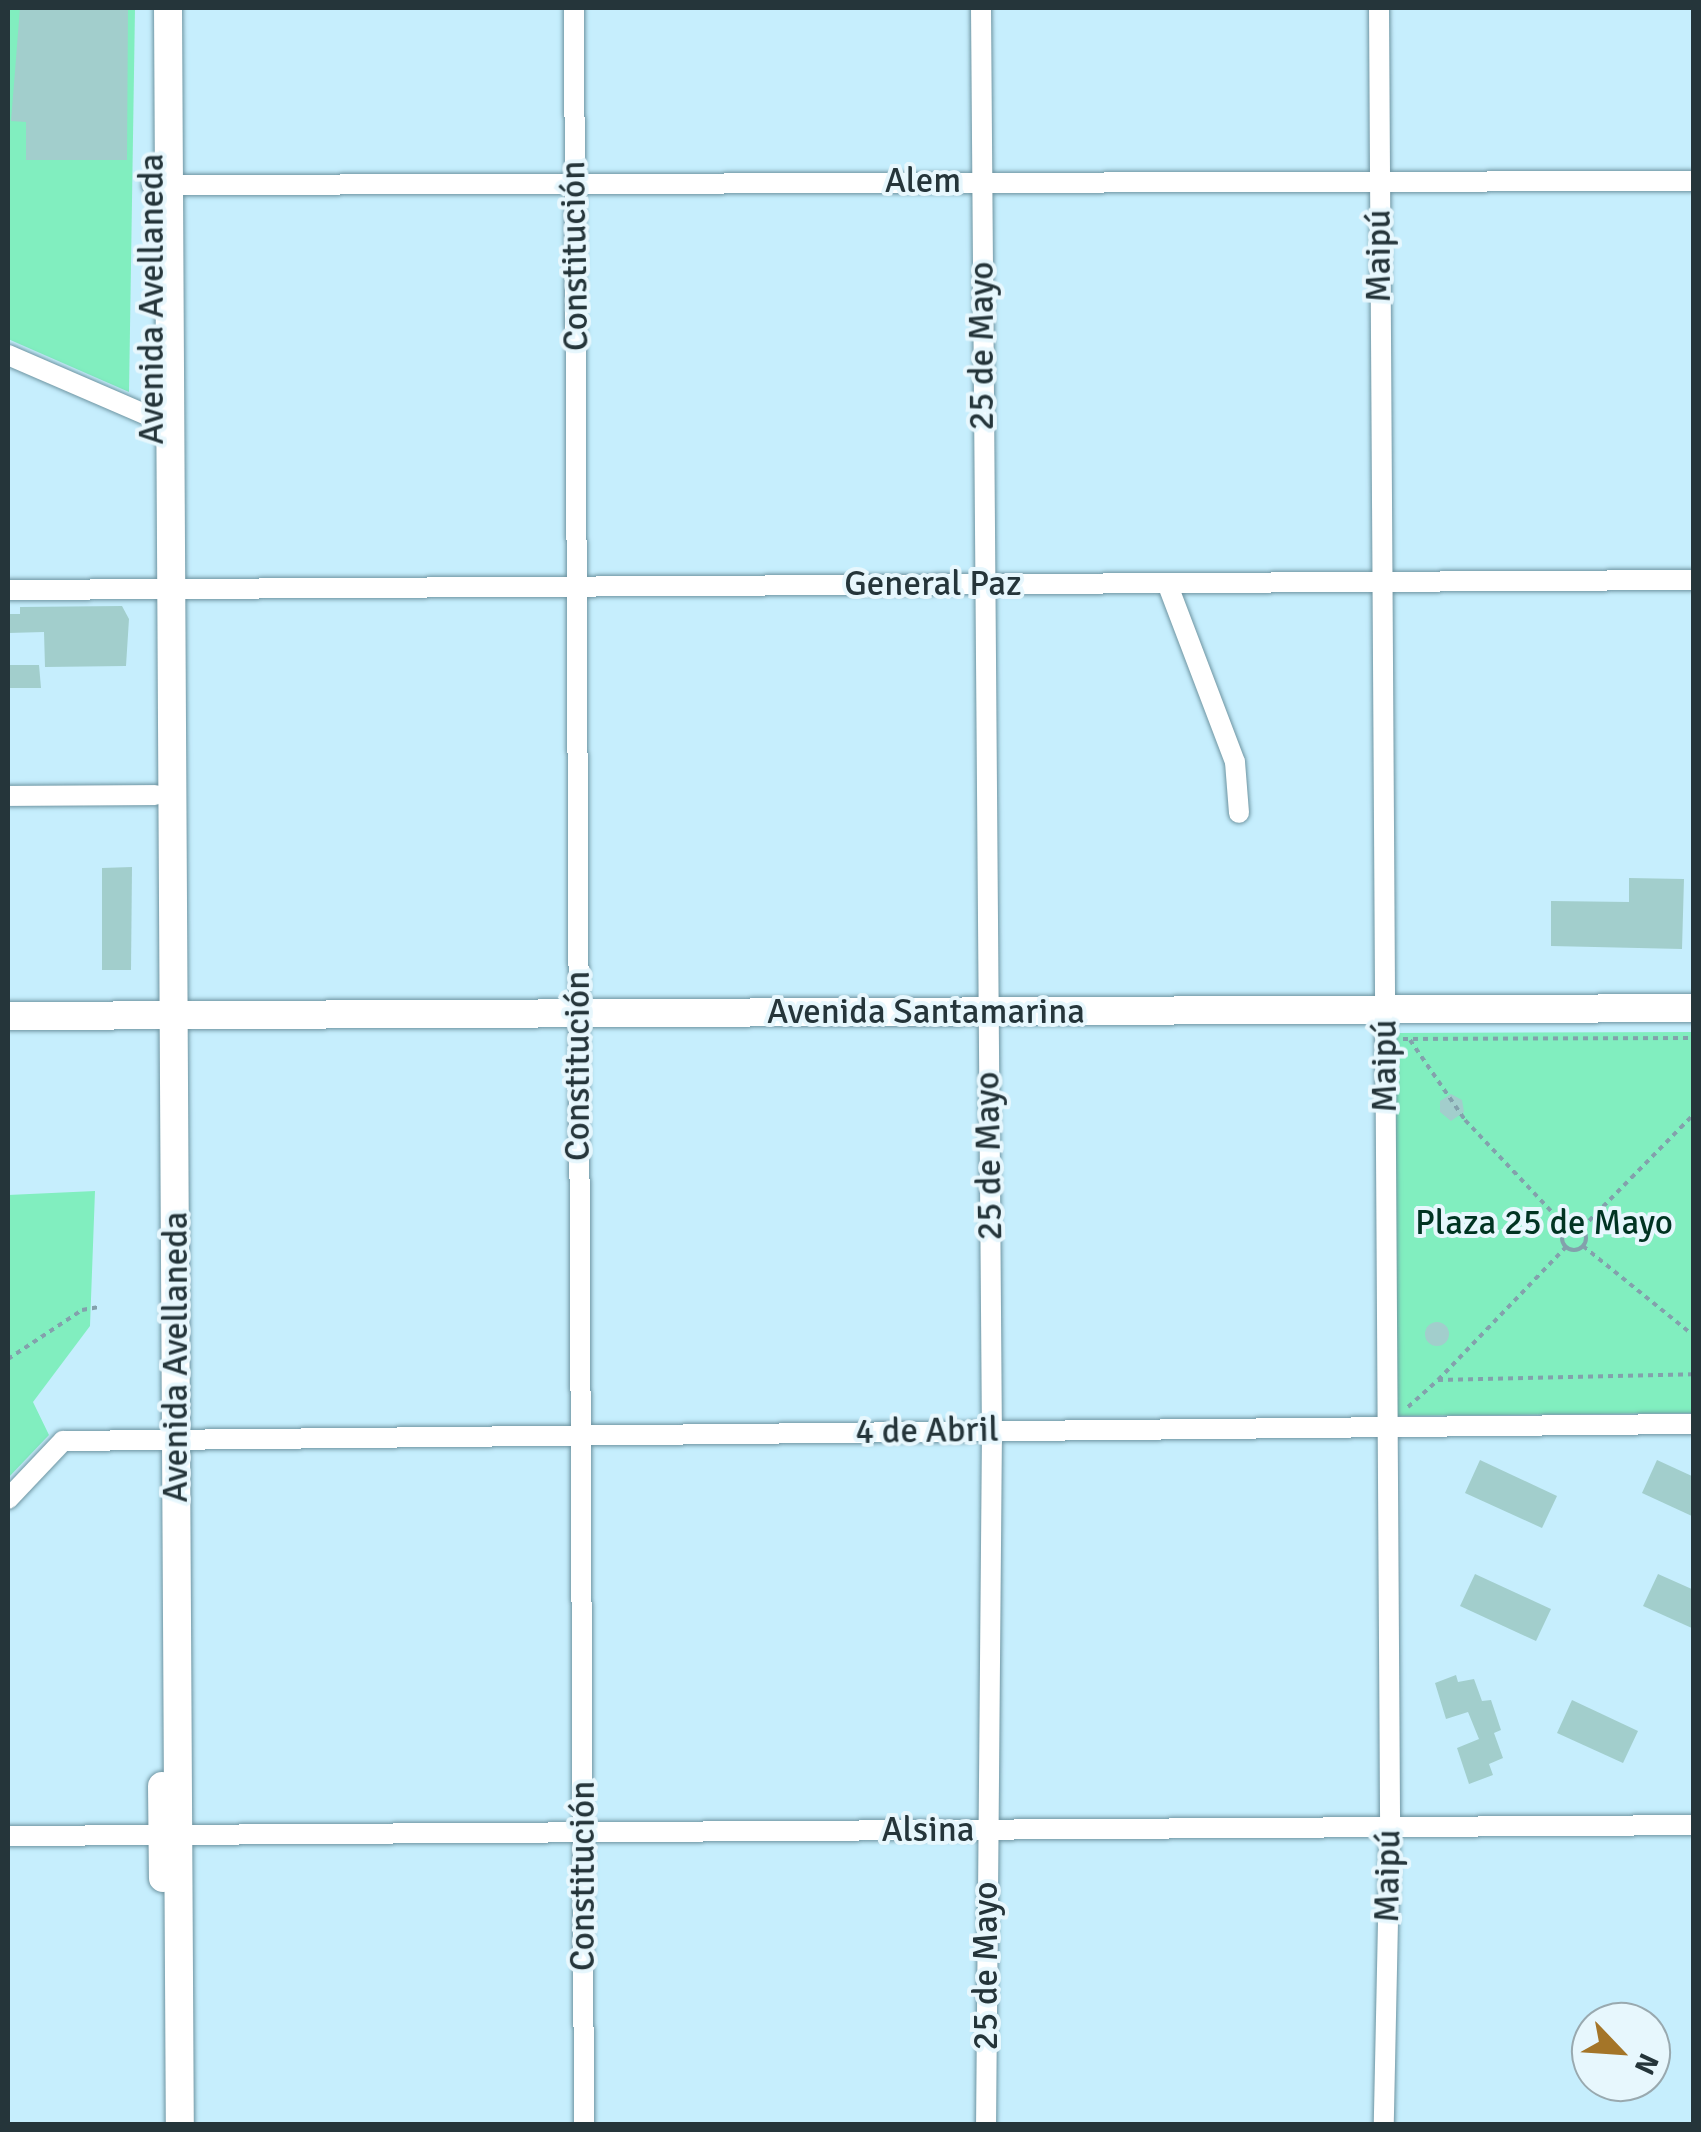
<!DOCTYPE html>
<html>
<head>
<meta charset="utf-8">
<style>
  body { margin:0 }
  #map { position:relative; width:1701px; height:2132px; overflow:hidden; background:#c6eefd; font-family:Signika,sans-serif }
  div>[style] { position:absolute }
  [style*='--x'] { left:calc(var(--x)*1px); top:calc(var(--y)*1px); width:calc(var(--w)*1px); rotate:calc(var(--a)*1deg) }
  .green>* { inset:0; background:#81eebf }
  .building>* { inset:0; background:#a2cecc }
  .round { border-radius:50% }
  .path>* { height:4px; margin-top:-2px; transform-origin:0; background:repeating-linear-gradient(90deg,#83a1ac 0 5px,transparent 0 10px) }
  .path>.ring { margin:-2px; padding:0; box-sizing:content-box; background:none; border:4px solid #83a1ac; border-radius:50% }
  .roads { filter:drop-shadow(0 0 2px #6e94a1) drop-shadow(0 0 2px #6e94a1) }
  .minor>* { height:20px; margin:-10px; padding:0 10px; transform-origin:10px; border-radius:10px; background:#fff }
  .secondary>* { height:28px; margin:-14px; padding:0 14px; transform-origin:14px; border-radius:14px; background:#fff }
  span { translate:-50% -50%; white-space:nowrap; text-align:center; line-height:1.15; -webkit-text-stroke:8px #e7f7fd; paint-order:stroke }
  .street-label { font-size:35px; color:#25353a }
  .park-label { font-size:35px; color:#003422 }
  .frame { position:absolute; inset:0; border:10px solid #25353a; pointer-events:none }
  .north { position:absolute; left:1571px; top:2002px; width:100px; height:100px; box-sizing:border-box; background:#e7f7fd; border:2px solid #99a9af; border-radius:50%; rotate:115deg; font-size:28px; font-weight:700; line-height:40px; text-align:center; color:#25353a }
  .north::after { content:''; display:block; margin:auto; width:35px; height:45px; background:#a47528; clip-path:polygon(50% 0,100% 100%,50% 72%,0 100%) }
</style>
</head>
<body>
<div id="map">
  <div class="green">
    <i style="clip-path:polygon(8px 8px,135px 8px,129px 392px,8px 339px)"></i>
    <i style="clip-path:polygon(1693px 1032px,1693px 1413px,1393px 1416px,1397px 1033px)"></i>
    <i style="clip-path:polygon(95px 1191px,90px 1326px,33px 1402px,49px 1435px,8px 1478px,8px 1195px)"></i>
  </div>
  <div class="building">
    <i style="clip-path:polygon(20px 8px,128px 8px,127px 160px,26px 160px,26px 122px,11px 121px)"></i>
    <i style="clip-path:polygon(122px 606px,129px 619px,126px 666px,45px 667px,44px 632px,8px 633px,8px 614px,20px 614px,20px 607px)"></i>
    <i style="clip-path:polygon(8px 665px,39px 665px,41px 688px,8px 688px)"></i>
    <i style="clip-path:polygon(132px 867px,131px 970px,102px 970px,102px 868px)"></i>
    <i style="clip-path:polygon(1629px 878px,1684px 879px,1682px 949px,1551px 946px,1551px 901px,1629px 902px)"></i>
    <i style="clip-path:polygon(1451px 1094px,1462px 1100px,1464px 1112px,1451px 1121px,1440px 1112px,1440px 1101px)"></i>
    <i class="round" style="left:1425px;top:1322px;width:24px;height:24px"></i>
    <i style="clip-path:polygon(1480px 1460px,1557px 1496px,1542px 1528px,1465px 1493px)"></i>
    <i style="clip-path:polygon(1657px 1460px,1694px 1477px,1694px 1517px,1642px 1493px)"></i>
    <i style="clip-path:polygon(1475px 1574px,1551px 1609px,1536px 1641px,1460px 1606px)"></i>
    <i style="clip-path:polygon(1658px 1574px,1694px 1590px,1694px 1629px,1643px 1606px)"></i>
    <i style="clip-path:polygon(1456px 1675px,1458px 1682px,1474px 1679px,1482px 1701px,1491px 1700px,1501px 1730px,1494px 1733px,1503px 1758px,1489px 1764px,1493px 1775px,1469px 1784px,1457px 1748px,1479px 1739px,1468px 1712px,1446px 1719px,1435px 1683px)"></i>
    <i style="clip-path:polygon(1572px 1700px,1638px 1731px,1623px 1763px,1557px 1733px)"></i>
  </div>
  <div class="path">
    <i style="--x:1403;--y:1039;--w:291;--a:-0.2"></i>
    <i style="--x:1410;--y:1040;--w:97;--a:55.5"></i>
    <i style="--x:1465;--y:1120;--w:149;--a:46.6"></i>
    <i class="ring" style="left:1562px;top:1226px;width:20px;height:20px"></i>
    <i style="--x:1582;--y:1228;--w:160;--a:-45.5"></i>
    <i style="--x:1583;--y:1246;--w:143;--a:39"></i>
    <i style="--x:8;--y:1359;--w:89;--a:-33.5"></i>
    <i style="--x:82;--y:1310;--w:17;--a:-10"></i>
    <i style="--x:1438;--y:1380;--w:185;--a:-46.1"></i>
    <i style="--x:1408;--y:1407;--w:40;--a:-42"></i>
    <i style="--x:1438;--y:1380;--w:256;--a:-1.3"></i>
  </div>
  <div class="roads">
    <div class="minor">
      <i style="--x:574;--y:8;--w:2116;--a:89.73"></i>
      <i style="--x:981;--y:8;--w:1421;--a:89.56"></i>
      <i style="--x:992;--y:1429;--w:695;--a:90.49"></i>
      <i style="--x:1379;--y:8;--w:1818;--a:89.65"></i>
      <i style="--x:1390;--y:1826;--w:298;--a:91.2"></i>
      <i style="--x:152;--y:185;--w:1542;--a:-0.15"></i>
      <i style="--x:8;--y:355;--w:156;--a:23.4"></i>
      <i style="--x:1167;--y:583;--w:191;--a:69.2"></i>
      <i style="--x:1235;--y:762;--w:51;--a:85.5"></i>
      <i style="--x:8;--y:590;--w:1686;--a:-0.34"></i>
      <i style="--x:8;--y:796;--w:147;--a:-0.4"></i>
      <i style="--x:8;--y:1499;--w:80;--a:-46.5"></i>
      <i style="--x:63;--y:1441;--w:1631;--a:-0.6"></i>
      <i style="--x:8;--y:1836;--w:1686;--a:-0.37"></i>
    </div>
    <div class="secondary">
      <i style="--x:168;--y:8;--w:2116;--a:89.68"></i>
      <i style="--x:8;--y:1016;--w:1686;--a:-0.27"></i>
      <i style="--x:162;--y:1786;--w:92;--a:89.4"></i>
    </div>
  </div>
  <div class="street-label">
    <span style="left:923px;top:181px">Alem</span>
    <span style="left:575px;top:256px;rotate:-91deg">Constitución</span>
    <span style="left:1379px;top:256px;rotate:-90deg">Maipú</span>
    <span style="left:152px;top:299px;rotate:-90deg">Avenida Avellaneda</span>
    <span style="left:982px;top:346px;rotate:-90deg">25 de Mayo</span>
    <span style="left:933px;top:584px">General Paz</span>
    <span style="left:926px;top:1012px">Avenida Santamarina</span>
    <span style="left:578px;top:1066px;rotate:-90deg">Constitución</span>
    <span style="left:1385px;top:1066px;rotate:-90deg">Maipú</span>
    <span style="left:989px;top:1156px;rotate:-91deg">25 de Mayo</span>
    <span style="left:176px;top:1357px;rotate:-90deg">Avenida Avellaneda</span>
    <span style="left:927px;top:1431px;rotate:-1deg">4 de Abril</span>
    <span style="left:928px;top:1830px">Alsina</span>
    <span style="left:583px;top:1876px;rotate:-90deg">Constitución</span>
    <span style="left:1388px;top:1876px;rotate:-89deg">Maipú</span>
    <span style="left:986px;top:1966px;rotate:-90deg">25 de Mayo</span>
  </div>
  <div class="park-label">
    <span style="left:1544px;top:1223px">Plaza 25 de Mayo</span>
  </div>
  <div class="frame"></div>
  <div class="north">N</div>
</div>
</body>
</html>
